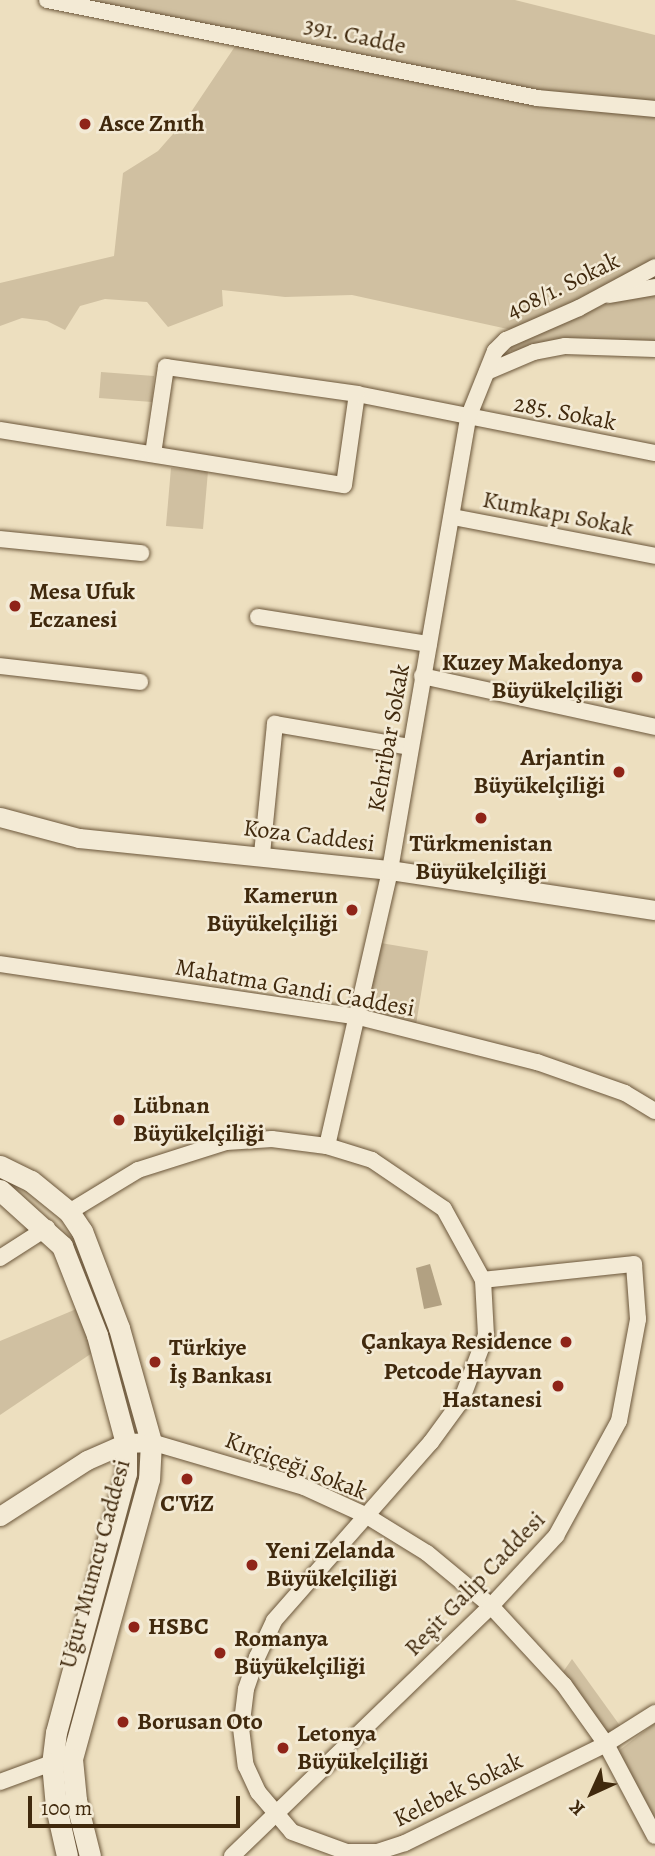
<!DOCTYPE html>
<html>
<head>
<meta charset="utf-8">
<style>
  body { margin:0 }
  #map { position:relative; width:655px; height:1856px; overflow:hidden; background:#eddfbf; font-family:Alegreya,serif }
  div>[style] { position:absolute }
  [style*='--x'] { left:calc(var(--x)*1px); top:calc(var(--y)*1px); width:calc(var(--w)*1px); rotate:calc(var(--a)*1deg) }
  .green>* { inset:0; background:#d0c0a1 }
  .water>* { inset:0; background:#b2a182 }
  .roads { filter:drop-shadow(0 0 2px #6b563a) drop-shadow(0 0 2px #6b563a) }
  .minor>* { height:16px; margin:-8px; padding:0 8px; transform-origin:8px; border-radius:8px; background:#f3ead5 }
  .tertiary>* { height:19px; margin:-9.5px; padding:0 9.5px; transform-origin:9.5px; border-radius:9.5px; background:#f3ead5 }
  .secondary>* { height:21px; margin:-10.5px; padding:0 10.5px; transform-origin:10.5px; border-radius:10.5px; background:#f3ead5 }
  .dots>* { width:19px; height:19px; translate:-50% -50%; box-sizing:border-box; border:4px solid #f3ead5; border-radius:50% }
  span { translate:-50% -50%; white-space:nowrap; text-align:center; line-height:1.15; -webkit-text-stroke:5px #f3ead5; paint-order:stroke }
  .street-label { font-size:24px; color:#40290d }
  .poi-label { font-size:24px; color:#40290d; font-weight:700 }
  .left { translate:0 -50%; text-align:left }
  .right { translate:-100% -50%; text-align:right }
  .north { position:absolute; left:557px; top:1758px; width:70px; height:70px; -webkit-text-stroke:5px #f3ead5; paint-order:stroke; rotate:225deg; font-size:19px; font-weight:700; line-height:28px; text-align:center; color:#40290d }
  .north::after { content:''; display:block; margin:auto; width:24px; height:32px; background:#40290d; clip-path:polygon(50% 0,100% 100%,50% 72%,0 100%) }
  .scale { position:absolute; left:28px; top:1796px; width:212px; height:32px; box-sizing:border-box; border:4px solid #40290d; border-top:0; padding-left:9px; font-size:21px; line-height:24px; white-space:nowrap; color:#40290d; -webkit-text-stroke:5px #f3ead5; paint-order:stroke }
</style>
</head>
<body>
<div id="map">
  <div class="green">
    <i style="clip-path:polygon(47px 0,515px 0,655px 35px,655px 287px,521px 332px,352px 295px,285px 297px,222px 290px,223px 306px,168px 327px,147px 302px,105px 299px,80px 306px,65px 330px,47px 321px,22px 318px,0 326px,0 283px,114px 256px,123px 173px,158px 151px,187px 118px,242px 36px)"></i>
    <i style="clip-path:polygon(655px 292px,655px 342px,511px 351px,509px 343px,610px 302px)"></i>
    <i style="clip-path:polygon(101px 372px,154px 376px,152px 402px,99px 398px)"></i>
    <i style="clip-path:polygon(171px 468px,208px 471px,203px 529px,166px 526px)"></i>
    <i style="clip-path:polygon(375px 942px,428px 951px,415px 1031px,359px 1017px)"></i>
    <i style="clip-path:polygon(86px 1305px,101px 1347px,0 1415px,0 1341px)"></i>
    <i style="clip-path:polygon(572px 1659px,621px 1727px,608px 1736px,563px 1672px)"></i>
    <i style="clip-path:polygon(655px 1723px,655px 1824px,617px 1752px)"></i>
  </div>
  <div class="water">
    <i style="clip-path:polygon(430px 1264px,442px 1305px,424px 1309px,416px 1268px)"></i>
  </div>
  <div class="roads">
    <div class="minor">
      <i style="--x:47;--y:0;--w:500;--a:11.3"></i>
      <i style="--x:537;--y:98;--w:119;--a:5.3"></i>
      <i style="--x:609;--y:295;--w:47;--a:-9.9"></i>
      <i style="--x:487;--y:372;--w:51;--a:-23.1"></i>
      <i style="--x:534;--y:352;--w:32;--a:-11"></i>
      <i style="--x:565;--y:346;--w:90;--a:1.9"></i>
      <i style="--x:0;--y:430;--w:348;--a:9.1"></i>
      <i style="--x:344;--y:485;--w:92;--a:-81.9"></i>
      <i style="--x:357;--y:394;--w:304;--a:11.2"></i>
      <i style="--x:153;--y:454;--w:88;--a:-81.5"></i>
      <i style="--x:166;--y:367;--w:193;--a:8"></i>
      <i style="--x:453;--y:517;--w:206;--a:10.9"></i>
      <i style="--x:0;--y:539;--w:142;--a:5.7"></i>
      <i style="--x:258;--y:617;--w:173;--a:9"></i>
      <i style="--x:0;--y:666;--w:141;--a:6.5"></i>
      <i style="--x:422;--y:676;--w:239;--a:12.3"></i>
      <i style="--x:262;--y:854;--w:131;--a:-84.3"></i>
      <i style="--x:275;--y:724;--w:137;--a:9.7"></i>
      <i style="--x:0;--y:964;--w:363;--a:8.4"></i>
      <i style="--x:359;--y:1017;--w:184;--a:14.2"></i>
      <i style="--x:537;--y:1062;--w:93;--a:19.4"></i>
      <i style="--x:625;--y:1093;--w:35;--a:31"></i>
      <i style="--x:327;--y:1146;--w:283;--a:-77.1"></i>
      <i style="--x:390;--y:870;--w:459;--a:-80.2"></i>
      <i style="--x:468;--y:418;--w:72;--a:-68.1"></i>
      <i style="--x:495;--y:351;--w:16;--a:-45"></i>
      <i style="--x:506;--y:340;--w:80;--a:-23.7"></i>
      <i style="--x:579;--y:308;--w:86;--a:-28.3"></i>
      <i style="--x:69;--y:1212;--w:81;--a:-31.3"></i>
      <i style="--x:138;--y:1170;--w:92;--a:-17.7"></i>
      <i style="--x:226;--y:1142;--w:46;--a:-3.7"></i>
      <i style="--x:272;--y:1139;--w:55;--a:7.3"></i>
      <i style="--x:327;--y:1146;--w:47;--a:17.3"></i>
      <i style="--x:372;--y:1160;--w:87;--a:34.2"></i>
      <i style="--x:444;--y:1209;--w:81;--a:61.2"></i>
      <i style="--x:483;--y:1280;--w:55;--a:86.9"></i>
      <i style="--x:486;--y:1335;--w:71;--a:110.7"></i>
      <i style="--x:461;--y:1401;--w:51;--a:126.2"></i>
      <i style="--x:431;--y:1442;--w:238;--a:131.3"></i>
      <i style="--x:274;--y:1621;--w:40;--a:115"></i>
      <i style="--x:257;--y:1657;--w:34;--a:109"></i>
      <i style="--x:246;--y:1689;--w:39;--a:97"></i>
      <i style="--x:241;--y:1728;--w:38;--a:83"></i>
      <i style="--x:246;--y:1766;--w:29;--a:65"></i>
      <i style="--x:258;--y:1792;--w:52;--a:49.6"></i>
      <i style="--x:292;--y:1832;--w:59;--a:20"></i>
      <i style="--x:347;--y:1852;--w:30;--a:0"></i>
      <i style="--x:377;--y:1852;--w:29;--a:-18"></i>
      <i style="--x:405;--y:1843;--w:224;--a:-26.2"></i>
      <i style="--x:606;--y:1744;--w:58;--a:-32.3"></i>
      <i style="--x:0;--y:1258;--w:56;--a:-32.6"></i>
      <i style="--x:151;--y:1442;--w:159;--a:16.4"></i>
      <i style="--x:304;--y:1487;--w:69;--a:24.7"></i>
      <i style="--x:367;--y:1516;--w:70;--a:31.7"></i>
      <i style="--x:427;--y:1553;--w:83;--a:39.6"></i>
      <i style="--x:491;--y:1606;--w:108;--a:47.3"></i>
      <i style="--x:564;--y:1685;--w:72;--a:54.6"></i>
      <i style="--x:606;--y:1744;--w:104;--a:62"></i>
      <i style="--x:0;--y:1782;--w:55;--a:-20.1"></i>
      <i style="--x:232;--y:1856;--w:360;--a:-44"></i>
      <i style="--x:491;--y:1606;--w:96;--a:-47.1"></i>
      <i style="--x:556;--y:1536;--w:131;--a:-61.3"></i>
      <i style="--x:619;--y:1421;--w:104;--a:-79.4"></i>
      <i style="--x:638;--y:1319;--w:55;--a:-94.2"></i>
      <i style="--x:634;--y:1264;--w:152;--a:174"></i>
    </div>
    <div class="tertiary">
      <i style="--x:0;--y:817;--w:82;--a:14.9"></i>
      <i style="--x:79;--y:838;--w:313;--a:5.9"></i>
      <i style="--x:390;--y:870;--w:268;--a:8.6"></i>
      <i style="--x:0;--y:1516;--w:103;--a:-32.8"></i>
      <i style="--x:87;--y:1460;--w:43;--a:-23.6"></i>
      <i style="--x:126;--y:1443;--w:25;--a:-2"></i>
    </div>
    <div class="secondary">
      <i style="--x:0;--y:1166;--w:34;--a:26"></i>
      <i style="--x:31;--y:1181;--w:49;--a:39.2"></i>
      <i style="--x:69;--y:1212;--w:23;--a:56"></i>
      <i style="--x:82;--y:1231;--w:104;--a:69.1"></i>
      <i style="--x:119;--y:1328;--w:118;--a:74.3"></i>
      <i style="--x:151;--y:1442;--w:37;--a:93"></i>
      <i style="--x:149;--y:1479;--w:290;--a:105.4"></i>
      <i style="--x:72;--y:1759;--w:41;--a:84.4"></i>
      <i style="--x:76;--y:1800;--w:58;--a:76"></i>
      <i style="--x:0;--y:1190;--w:84;--a:42.1"></i>
      <i style="--x:62;--y:1246;--w:96;--a:68.5"></i>
      <i style="--x:97;--y:1335;--w:112;--a:75"></i>
      <i style="--x:126;--y:1443;--w:30;--a:90"></i>
      <i style="--x:126;--y:1473;--w:268;--a:105.1"></i>
      <i style="--x:56;--y:1732;--w:31;--a:97"></i>
      <i style="--x:52;--y:1763;--w:44;--a:84.8"></i>
      <i style="--x:56;--y:1807;--w:50;--a:77.3"></i>
    </div>
  </div>
  <div class="dots">
    <i style="left:85px;top:124px;background:#8f2418"></i>
    <i style="left:15px;top:606px;background:#8f2418"></i>
    <i style="left:637px;top:677px;background:#8f2418"></i>
    <i style="left:619px;top:772px;background:#8f2418"></i>
    <i style="left:481px;top:818px;background:#8f2418"></i>
    <i style="left:352px;top:910px;background:#8f2418"></i>
    <i style="left:119px;top:1120px;background:#8f2418"></i>
    <i style="left:566px;top:1342px;background:#8f2418"></i>
    <i style="left:155px;top:1362px;background:#8f2418"></i>
    <i style="left:558px;top:1386px;background:#8f2418"></i>
    <i style="left:187px;top:1479px;background:#8f2418"></i>
    <i style="left:252px;top:1565px;background:#8f2418"></i>
    <i style="left:134px;top:1627px;background:#8f2418"></i>
    <i style="left:220px;top:1653px;background:#8f2418"></i>
    <i style="left:123px;top:1722px;background:#8f2418"></i>
    <i style="left:283px;top:1748px;background:#8f2418"></i>
  </div>
  <div class="street-label">
    <span style="left:355px;top:36px;rotate:12deg">391. Cadde</span>
    <span style="left:563px;top:286px;rotate:-26deg">408/1. Sokak</span>
    <span style="left:565px;top:413px;rotate:11deg">285. Sokak</span>
    <span style="left:558px;top:514px;rotate:11deg">Kumkapı Sokak</span>
    <span style="left:389px;top:738px;rotate:-80deg">Kehribar Sokak</span>
    <span style="left:309px;top:836px;rotate:7deg">Koza Caddesi</span>
    <span style="left:295px;top:988px;rotate:10deg">Mahatma Gandi Caddesi</span>
    <span style="left:296px;top:1466px;rotate:21deg">Kırçiçeği Sokak</span>
    <span style="left:95px;top:1564px;rotate:-75deg">Uğur Mumcu Caddesi</span>
    <span style="left:475px;top:1584px;rotate:-46deg">Reşit Galip Caddesi</span>
    <span style="left:458px;top:1790px;rotate:-26deg">Kelebek Sokak</span>
  </div>
  <div class="poi-label">
    <span class="left" style="left:99px;top:124px">Asce Znıth</span>
    <span class="left" style="left:29px;top:606px">Mesa Ufuk<br>Eczanesi</span>
    <span class="right" style="left:623px;top:677px">Kuzey Makedonya<br>Büyükelçiliği</span>
    <span class="right" style="left:605px;top:772px">Arjantin<br>Büyükelçiliği</span>
    <span style="left:481px;top:858px">Türkmenistan<br>Büyükelçiliği</span>
    <span class="right" style="left:338px;top:910px">Kamerun<br>Büyükelçiliği</span>
    <span class="left" style="left:133px;top:1120px">Lübnan<br>Büyükelçiliği</span>
    <span class="right" style="left:552px;top:1342px">Çankaya Residence</span>
    <span class="left" style="left:169px;top:1362px">Türkiye<br>İş Bankası</span>
    <span class="right" style="left:542px;top:1386px">Petcode Hayvan<br>Hastanesi</span>
    <span style="left:187px;top:1504px">C'ViZ</span>
    <span class="left" style="left:266px;top:1565px">Yeni Zelanda<br>Büyükelçiliği</span>
    <span class="left" style="left:148px;top:1627px">HSBC</span>
    <span class="left" style="left:234px;top:1653px">Romanya<br>Büyükelçiliği</span>
    <span class="left" style="left:137px;top:1722px">Borusan Oto</span>
    <span class="left" style="left:297px;top:1748px">Letonya<br>Büyükelçiliği</span>
  </div>
  <div class="north">K</div>
  <div class="scale">100 m</div>
</div>
</body>
</html>
